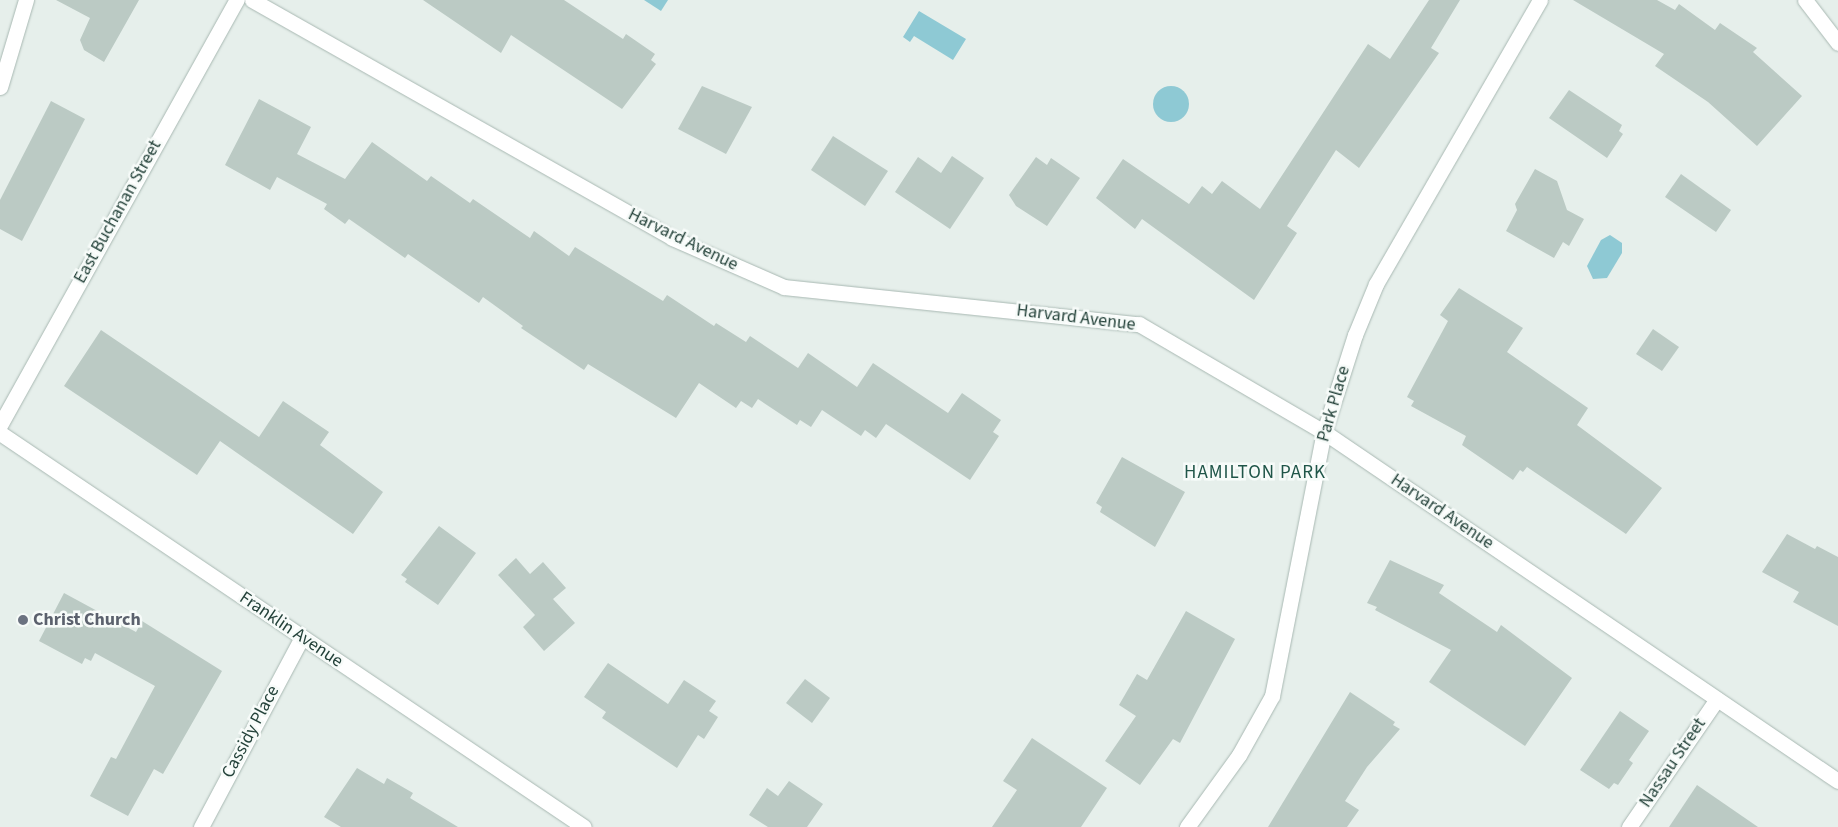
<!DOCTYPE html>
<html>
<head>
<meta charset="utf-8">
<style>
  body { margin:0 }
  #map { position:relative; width:1838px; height:827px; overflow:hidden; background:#e6efeb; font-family:"Source Sans 3",sans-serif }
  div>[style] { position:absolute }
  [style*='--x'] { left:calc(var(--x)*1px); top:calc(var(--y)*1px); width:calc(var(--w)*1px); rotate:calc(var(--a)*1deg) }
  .water>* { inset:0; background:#8ec9d4 }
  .round { border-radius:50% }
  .building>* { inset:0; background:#bbcac4 }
  .roads { filter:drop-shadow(0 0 1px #a8b8b2) drop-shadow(0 0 1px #a8b8b2) }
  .minor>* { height:15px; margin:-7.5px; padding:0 7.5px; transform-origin:7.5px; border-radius:7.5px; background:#fff }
  .dots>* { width:14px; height:14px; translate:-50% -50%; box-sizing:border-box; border:2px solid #f7fbf9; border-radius:50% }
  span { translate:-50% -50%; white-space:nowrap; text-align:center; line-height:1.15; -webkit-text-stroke:5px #f7fbf9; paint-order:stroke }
  .street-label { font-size:18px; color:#24423a }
  .worship-label { font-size:18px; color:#5b616d; font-weight:700 }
  .left { translate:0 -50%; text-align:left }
  .neighbourhood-label { font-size:19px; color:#1f5548; letter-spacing:1px }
</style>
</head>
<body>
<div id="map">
  <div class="water">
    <i style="clip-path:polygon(644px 0,668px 0,661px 11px)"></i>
    <i style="clip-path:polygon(919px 11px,966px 39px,953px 60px,914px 36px,910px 42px,903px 37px)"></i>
    <i class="round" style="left:1153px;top:86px;width:36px;height:36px"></i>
    <i style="clip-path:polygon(1610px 235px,1622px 243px,1622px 253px,1607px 278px,1593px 279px,1587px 266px,1601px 240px)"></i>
  </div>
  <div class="building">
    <i style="clip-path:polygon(56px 0,139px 0,104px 62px,84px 50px,80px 40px,90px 18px)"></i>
    <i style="clip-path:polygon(423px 0,564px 0,623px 39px,626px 34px,655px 54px,651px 60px,656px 64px,622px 109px,511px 35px,501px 53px)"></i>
    <i style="clip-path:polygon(1429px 0,1460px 0,1431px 48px,1439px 53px,1359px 168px,1336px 150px,1287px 226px,1297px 233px,1254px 300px,1142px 219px,1135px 229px,1096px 198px,1123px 159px,1189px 204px,1202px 186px,1212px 194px,1222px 181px,1260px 209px,1368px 44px,1390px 59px)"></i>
    <i style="clip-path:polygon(1573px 0,1657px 0,1675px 10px,1679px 4px,1715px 30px,1720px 23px,1757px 48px,1753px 52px,1802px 96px,1757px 146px,1708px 102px,1655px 66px,1664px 54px)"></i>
    <i style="clip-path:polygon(702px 86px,752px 107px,726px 154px,678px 129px)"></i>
    <i style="clip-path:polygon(1569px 90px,1622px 125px,1619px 131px,1623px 134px,1607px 158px,1549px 118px)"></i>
    <i style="clip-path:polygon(259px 99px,311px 127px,297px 154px,345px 179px,372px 142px,427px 181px,431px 176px,470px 203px,473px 199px,530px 238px,534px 231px,569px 256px,575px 247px,663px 301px,667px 295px,714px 326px,716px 323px,746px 342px,750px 336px,798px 368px,808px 353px,857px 387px,873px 363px,948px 413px,962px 393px,1001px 420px,993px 432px,999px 436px,970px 480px,886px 424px,876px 438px,865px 430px,861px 436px,822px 410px,811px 427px,800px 420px,797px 425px,758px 399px,752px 408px,741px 401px,736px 408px,699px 383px,676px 418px,588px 364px,584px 370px,521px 328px,523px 326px,483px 297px,479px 303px,408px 254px,405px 258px,349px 219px,345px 224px,324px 209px,327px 204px,277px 177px,270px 190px,225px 165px)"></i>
    <i style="clip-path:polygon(51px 101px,85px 119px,22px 241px,0 229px,0 200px)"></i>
    <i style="clip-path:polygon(833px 136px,888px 171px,865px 206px,811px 170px)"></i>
    <i style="clip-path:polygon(952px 156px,984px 178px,950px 229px,895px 192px,918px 157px,941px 173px)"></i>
    <i style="clip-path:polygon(1036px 157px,1047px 165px,1051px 158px,1080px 178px,1047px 226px,1016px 206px,1009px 195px)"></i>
    <i style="clip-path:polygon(1535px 169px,1557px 181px,1567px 210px,1584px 219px,1569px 246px,1563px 242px,1554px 258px,1506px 231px,1517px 210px,1515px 204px)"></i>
    <i style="clip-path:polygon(1681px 174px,1731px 210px,1716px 232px,1665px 197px)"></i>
    <i style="clip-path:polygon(1459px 288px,1523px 328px,1507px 352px,1588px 408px,1577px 425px,1662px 488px,1626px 534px,1527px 467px,1523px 472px,1520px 470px,1513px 480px,1462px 445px,1466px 436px,1411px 406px,1414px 401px,1407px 397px,1448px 321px,1440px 315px)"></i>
    <i style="clip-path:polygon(1653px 329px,1679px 347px,1662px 371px,1636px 354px)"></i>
    <i style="clip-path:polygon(101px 330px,259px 437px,283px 401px,329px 432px,320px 445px,383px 492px,353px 534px,220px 441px,197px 475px,64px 386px)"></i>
    <i style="clip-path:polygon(1122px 457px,1185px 492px,1155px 547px,1100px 512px,1102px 507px,1096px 503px)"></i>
    <i style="clip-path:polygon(439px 526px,476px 553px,438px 605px,405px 582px,407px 579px,401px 575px)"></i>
    <i style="clip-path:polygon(1787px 534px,1815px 549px,1817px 546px,1838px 557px,1838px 626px,1793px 602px,1799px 592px,1762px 572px)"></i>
    <i style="clip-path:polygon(516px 558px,530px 574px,543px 562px,566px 588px,553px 599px,575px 623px,544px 651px,523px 627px,535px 615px,498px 575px)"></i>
    <i style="clip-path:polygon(1390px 560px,1444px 585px,1439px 593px,1497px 632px,1501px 625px,1572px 678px,1525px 746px,1429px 682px,1451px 650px,1375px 610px,1377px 607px,1367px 603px)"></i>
    <i style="clip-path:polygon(64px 593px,136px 632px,142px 621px,222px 671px,163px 774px,154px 769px,128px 816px,90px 796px,111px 757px,116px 759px,155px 686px,95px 653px,91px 661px,85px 658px,82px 664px,39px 641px)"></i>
    <i style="clip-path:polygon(1186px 611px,1235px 639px,1180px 743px,1173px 739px,1140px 785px,1105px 761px,1136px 716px,1119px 705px,1137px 674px,1147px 680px)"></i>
    <i style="clip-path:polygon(608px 663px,668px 704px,684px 680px,716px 701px,709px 711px,718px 717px,704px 739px,698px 735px,677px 768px,602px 718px,606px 712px,584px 697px)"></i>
    <i style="clip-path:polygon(805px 679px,830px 698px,812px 723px,786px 703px)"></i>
    <i style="clip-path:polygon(1350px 692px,1395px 722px,1393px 725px,1400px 729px,1367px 767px,1345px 801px,1359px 810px,1347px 827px,1268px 827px)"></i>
    <i style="clip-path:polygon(1620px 711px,1649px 731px,1629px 760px,1633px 763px,1618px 785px,1614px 783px,1609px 789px,1580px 770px)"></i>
    <i style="clip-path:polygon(1032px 738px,1107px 788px,1081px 827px,992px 827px,1017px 790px,1003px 781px)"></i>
    <i style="clip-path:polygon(357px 768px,384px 784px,387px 778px,413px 793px,410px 798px,458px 827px,341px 827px,324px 817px)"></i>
    <i style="clip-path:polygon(789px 781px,823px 804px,807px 827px,768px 827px,749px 815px,767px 788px,778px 796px)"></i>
    <i style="clip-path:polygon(1697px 785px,1758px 827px,1669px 827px)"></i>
  </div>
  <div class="roads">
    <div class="minor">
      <i style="--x:252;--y:0;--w:483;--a:29.5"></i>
      <i style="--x:672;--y:238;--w:122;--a:23.6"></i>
      <i style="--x:784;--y:287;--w:357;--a:6"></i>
      <i style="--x:1139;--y:324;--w:214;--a:30.3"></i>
      <i style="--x:1324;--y:432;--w:621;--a:34.18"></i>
      <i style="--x:1805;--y:0;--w:54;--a:52.5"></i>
      <i style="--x:0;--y:87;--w:91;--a:-73.4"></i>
      <i style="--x:0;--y:425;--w:487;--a:-60.9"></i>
      <i style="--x:0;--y:433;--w:704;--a:34.01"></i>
      <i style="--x:201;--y:827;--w:215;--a:-62"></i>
      <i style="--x:1187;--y:827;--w:89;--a:-54.2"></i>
      <i style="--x:1239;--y:755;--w:68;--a:-60.8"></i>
      <i style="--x:1272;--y:696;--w:269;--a:-78.9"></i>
      <i style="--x:1324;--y:432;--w:102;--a:-72.3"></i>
      <i style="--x:1355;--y:335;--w:55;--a:-67.6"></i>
      <i style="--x:1376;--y:284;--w:328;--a:-60"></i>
      <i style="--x:1629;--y:827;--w:155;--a:-55.5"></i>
    </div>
  </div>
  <div class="dots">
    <i style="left:23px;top:620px;background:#6b7280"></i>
  </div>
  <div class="street-label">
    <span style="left:118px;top:212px;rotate:-61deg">East Buchanan Street</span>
    <span style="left:683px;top:240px;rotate:26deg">Harvard Avenue</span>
    <span style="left:1076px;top:318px;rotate:7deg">Harvard Avenue</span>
    <span style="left:1334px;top:404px;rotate:-74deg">Park Place</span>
    <span style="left:1442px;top:512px;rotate:34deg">Harvard Avenue</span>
    <span style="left:291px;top:630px;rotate:34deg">Franklin Avenue</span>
    <span style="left:251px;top:732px;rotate:-62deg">Cassidy Place</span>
    <span style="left:1673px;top:763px;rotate:-56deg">Nassau Street</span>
  </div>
  <div class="worship-label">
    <span class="left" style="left:33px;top:620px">Christ Church</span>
  </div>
  <div class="neighbourhood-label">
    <span style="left:1255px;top:473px">HAMILTON PARK</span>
  </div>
</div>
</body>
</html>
